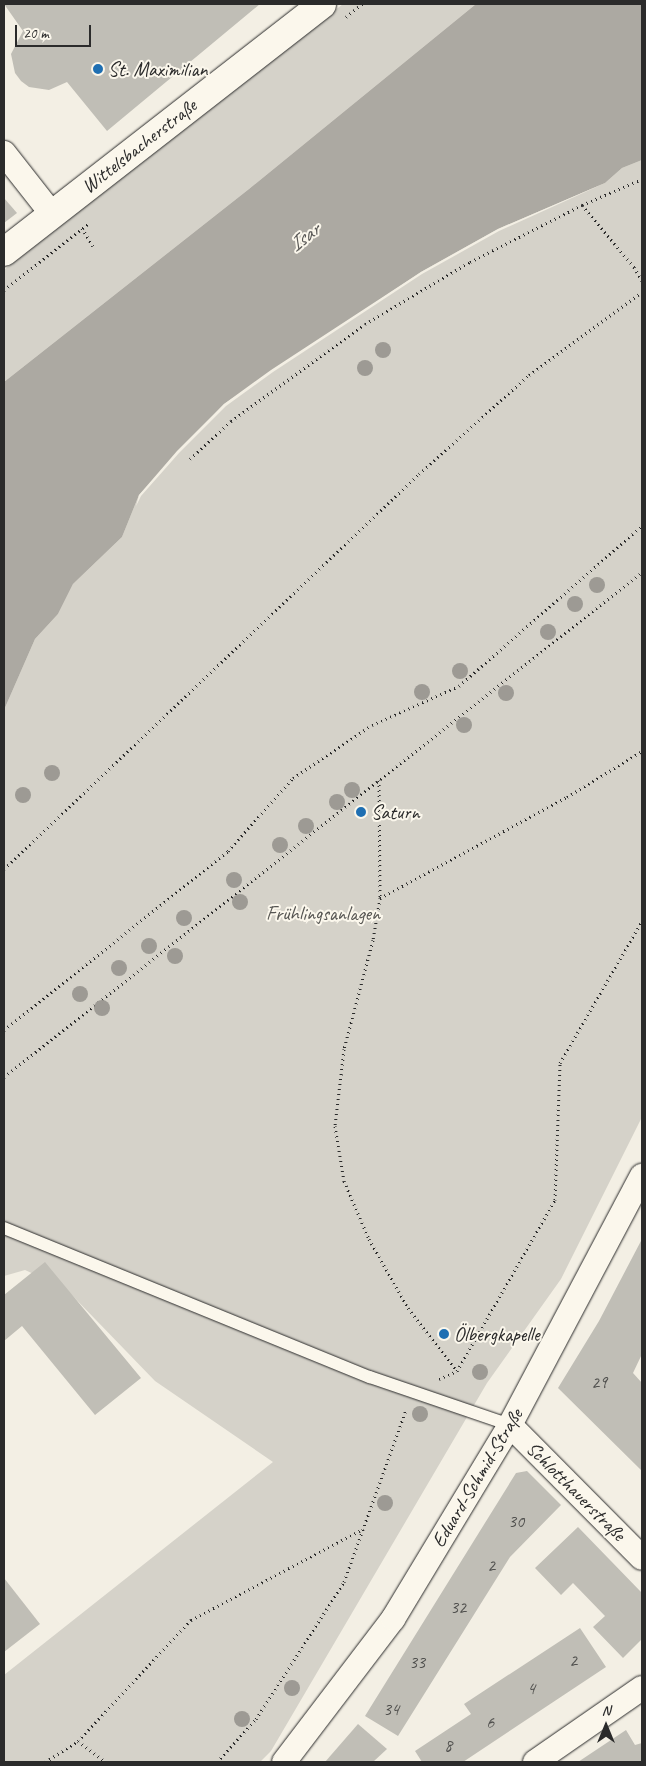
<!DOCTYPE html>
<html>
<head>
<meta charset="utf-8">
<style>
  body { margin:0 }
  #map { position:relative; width:646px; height:1766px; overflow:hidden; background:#f3efe4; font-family:Caveat,sans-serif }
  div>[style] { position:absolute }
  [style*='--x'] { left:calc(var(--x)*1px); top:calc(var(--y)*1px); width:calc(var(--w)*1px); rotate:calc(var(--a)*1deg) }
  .green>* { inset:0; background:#d5d2c9 }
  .water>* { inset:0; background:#aca9a2 }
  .pier>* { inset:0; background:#f3efe4 }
  .building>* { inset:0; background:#c0beb6 }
  .path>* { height:3px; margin-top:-1.5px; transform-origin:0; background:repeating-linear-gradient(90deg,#2b2b2b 0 1px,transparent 0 5px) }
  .roads { filter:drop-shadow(0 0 1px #2b2b2b) drop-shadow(0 0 1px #2b2b2b) }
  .lane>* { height:12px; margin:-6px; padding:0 6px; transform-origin:6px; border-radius:6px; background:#fbf7ec }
  .street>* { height:24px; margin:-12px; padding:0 12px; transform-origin:12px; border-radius:12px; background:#fbf7ec }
  .secondary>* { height:28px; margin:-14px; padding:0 14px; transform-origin:14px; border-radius:14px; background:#fbf7ec }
  .trees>* { width:16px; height:16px; margin:-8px; border-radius:50%; background:#9d9a94 }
  .dots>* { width:14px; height:14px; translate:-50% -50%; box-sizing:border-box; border:2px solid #fbf7ec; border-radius:50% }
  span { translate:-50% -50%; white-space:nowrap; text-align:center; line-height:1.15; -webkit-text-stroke:4px #fbf7ec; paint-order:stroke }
  .number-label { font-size:18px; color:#50504e }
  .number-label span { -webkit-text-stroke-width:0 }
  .poi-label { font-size:20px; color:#2b2b2b }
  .left { translate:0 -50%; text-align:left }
  .street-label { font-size:20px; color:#2b2b2b }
  .park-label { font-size:20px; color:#565552 }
  .water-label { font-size:21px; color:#585755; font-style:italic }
  .frame { position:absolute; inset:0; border:5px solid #2b2b2b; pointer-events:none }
  .north { position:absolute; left:581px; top:1701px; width:50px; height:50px; -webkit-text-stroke:4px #fbf7ec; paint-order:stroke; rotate:0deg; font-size:14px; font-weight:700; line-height:20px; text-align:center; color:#2b2b2b }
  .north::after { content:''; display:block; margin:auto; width:18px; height:22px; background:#2b2b2b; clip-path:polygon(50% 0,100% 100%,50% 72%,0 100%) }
  .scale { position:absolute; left:15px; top:25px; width:76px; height:22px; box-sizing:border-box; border:2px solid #2b2b2b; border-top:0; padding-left:6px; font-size:15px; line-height:18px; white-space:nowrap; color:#2b2b2b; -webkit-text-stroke:4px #fbf7ec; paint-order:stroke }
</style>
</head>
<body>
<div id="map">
  <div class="green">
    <i style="clip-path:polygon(343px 4px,476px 4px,249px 189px,4px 382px,4px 270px)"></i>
    <i style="clip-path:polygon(642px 160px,642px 1117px,561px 1279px,487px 1383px,271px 1751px,260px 1762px,4px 1762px,4px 1675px,273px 1462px,155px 1381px,66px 1289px,25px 1270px,4px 1276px,4px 710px,35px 639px,58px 614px,73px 584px,122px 537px,139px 495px,224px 404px,421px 272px,498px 229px,605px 183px,622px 168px)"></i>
  </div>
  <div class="water">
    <i style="clip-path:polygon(476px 4px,642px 4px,642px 160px,622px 168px,605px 183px,498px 229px,421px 272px,224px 404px,139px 495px,122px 537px,73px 584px,58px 614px,35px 639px,4px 710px,4px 382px,249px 189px)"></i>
  </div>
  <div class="pier">
    <i style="clip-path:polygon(605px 183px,499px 231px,422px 274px,273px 372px,226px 406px,179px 453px,141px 496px,136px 506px,139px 495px,177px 451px,224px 404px,271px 370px,421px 272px,498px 229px)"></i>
  </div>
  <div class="building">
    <i style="clip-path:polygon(4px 4px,260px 4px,107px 131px,67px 82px,49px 90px,29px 87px,21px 81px,15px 73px,11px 54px,23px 31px)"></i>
    <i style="clip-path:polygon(4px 198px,17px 213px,4px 223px)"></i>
    <i style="clip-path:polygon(642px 1239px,642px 1354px,633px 1373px,642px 1383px,642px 1471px,558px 1388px,599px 1321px)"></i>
    <i style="clip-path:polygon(45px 1262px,141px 1378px,95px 1415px,22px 1326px,4px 1341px,4px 1295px)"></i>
    <i style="clip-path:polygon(446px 1330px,448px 1335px,443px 1338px,441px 1333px)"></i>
    <i style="clip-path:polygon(527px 1471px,561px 1505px,510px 1557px,398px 1736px,365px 1716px,516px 1473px)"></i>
    <i style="clip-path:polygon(578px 1527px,642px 1593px,642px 1639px,623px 1658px,593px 1627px,605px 1616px,573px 1583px,561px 1595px,535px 1568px)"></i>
    <i style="clip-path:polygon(4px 1578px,40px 1624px,4px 1652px)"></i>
    <i style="clip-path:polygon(580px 1628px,606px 1667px,463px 1762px,422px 1762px,415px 1751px,471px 1714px,464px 1704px)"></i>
    <i style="clip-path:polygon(358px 1724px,387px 1749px,373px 1762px,325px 1762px)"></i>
    <i style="clip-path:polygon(626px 1730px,635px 1745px,642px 1743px,642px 1762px,578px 1762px)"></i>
  </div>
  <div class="path">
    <i style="--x:346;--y:17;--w:21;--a:-39"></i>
    <i style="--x:582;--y:205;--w:81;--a:50"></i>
    <i style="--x:634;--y:267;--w:16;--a:60"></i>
    <i style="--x:82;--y:228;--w:21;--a:59"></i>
    <i style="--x:4;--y:290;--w:107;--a:-38.2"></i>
    <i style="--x:190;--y:459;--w:56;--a:-42.8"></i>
    <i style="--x:231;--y:421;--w:165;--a:-35.9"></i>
    <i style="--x:365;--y:324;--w:122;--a:-30.6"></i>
    <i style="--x:470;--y:262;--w:126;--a:-27"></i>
    <i style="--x:582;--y:205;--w:65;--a:-23.4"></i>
    <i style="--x:379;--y:780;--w:118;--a:89.5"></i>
    <i style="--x:380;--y:898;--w:43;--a:99.5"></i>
    <i style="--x:373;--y:940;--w:113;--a:104.9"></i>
    <i style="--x:344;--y:1049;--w:78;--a:96.7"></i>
    <i style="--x:335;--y:1126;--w:56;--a:80.7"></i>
    <i style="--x:344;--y:1181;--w:63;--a:66.7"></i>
    <i style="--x:369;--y:1239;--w:79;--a:60.5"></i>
    <i style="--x:408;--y:1308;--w:80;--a:52.1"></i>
    <i style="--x:4;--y:869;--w:573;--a:-43.59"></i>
    <i style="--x:419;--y:474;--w:148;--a:-42"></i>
    <i style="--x:529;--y:375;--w:140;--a:-36.3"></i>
    <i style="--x:380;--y:898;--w:213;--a:-28.4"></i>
    <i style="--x:567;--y:797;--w:88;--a:-31.5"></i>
    <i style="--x:4;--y:1030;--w:287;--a:-38.6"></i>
    <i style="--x:228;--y:851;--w:98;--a:-48.3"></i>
    <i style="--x:293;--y:778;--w:95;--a:-33.9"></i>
    <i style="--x:372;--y:725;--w:95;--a:-24.1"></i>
    <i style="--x:459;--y:686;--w:243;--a:-41.2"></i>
    <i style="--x:4;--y:1077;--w:814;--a:-38.36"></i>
    <i style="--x:439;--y:1379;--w:20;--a:-24"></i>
    <i style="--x:457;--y:1371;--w:197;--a:-60.2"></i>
    <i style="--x:555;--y:1200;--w:137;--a:-87.9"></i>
    <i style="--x:560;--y:1063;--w:164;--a:-60"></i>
    <i style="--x:78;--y:1741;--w:35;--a:37"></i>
    <i style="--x:45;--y:1762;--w:39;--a:-32"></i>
    <i style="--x:78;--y:1741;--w:166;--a:-47"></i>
    <i style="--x:191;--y:1620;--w:195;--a:-27.9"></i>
    <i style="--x:217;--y:1762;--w:58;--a:-47.8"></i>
    <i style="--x:256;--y:1719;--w:163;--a:-57.3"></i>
    <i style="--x:344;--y:1582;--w:183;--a:-70.2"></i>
  </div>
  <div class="roads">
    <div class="lane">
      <i style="--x:4;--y:1228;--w:395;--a:22.2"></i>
      <i style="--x:370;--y:1377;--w:148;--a:18.9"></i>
    </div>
    <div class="street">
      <i style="--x:4;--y:153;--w:78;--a:51.8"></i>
      <i style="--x:510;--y:1425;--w:187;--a:45.2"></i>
      <i style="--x:284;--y:1762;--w:180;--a:-52.7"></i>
      <i style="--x:393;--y:1619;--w:227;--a:-58.9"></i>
      <i style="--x:510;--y:1425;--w:282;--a:-62.1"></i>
      <i style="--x:535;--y:1762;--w:130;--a:-34.7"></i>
    </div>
    <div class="secondary">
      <i style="--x:4;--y:252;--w:403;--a:-37.9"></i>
    </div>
  </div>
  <div class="trees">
    <i style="left:383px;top:350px"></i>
    <i style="left:365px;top:368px"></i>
    <i style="left:597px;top:585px"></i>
    <i style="left:575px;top:604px"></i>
    <i style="left:548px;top:632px"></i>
    <i style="left:460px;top:671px"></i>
    <i style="left:422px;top:692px"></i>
    <i style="left:506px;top:693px"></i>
    <i style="left:464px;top:725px"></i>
    <i style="left:52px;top:773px"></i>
    <i style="left:352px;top:790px"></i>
    <i style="left:23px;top:795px"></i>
    <i style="left:337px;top:802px"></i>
    <i style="left:306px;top:826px"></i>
    <i style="left:280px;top:845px"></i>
    <i style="left:234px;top:880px"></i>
    <i style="left:240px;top:902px"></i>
    <i style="left:184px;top:918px"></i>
    <i style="left:149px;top:946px"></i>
    <i style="left:175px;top:956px"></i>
    <i style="left:119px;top:968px"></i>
    <i style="left:80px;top:994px"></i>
    <i style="left:102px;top:1008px"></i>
    <i style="left:480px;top:1372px"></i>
    <i style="left:420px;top:1414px"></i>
    <i style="left:385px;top:1503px"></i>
    <i style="left:292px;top:1688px"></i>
    <i style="left:242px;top:1719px"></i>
  </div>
  <div class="dots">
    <i style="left:98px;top:69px;background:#1f6fb2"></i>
    <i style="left:361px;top:812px;background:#1f6fb2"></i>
    <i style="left:444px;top:1334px;background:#1f6fb2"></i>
  </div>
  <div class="number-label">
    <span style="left:599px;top:1382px">29</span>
    <span style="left:516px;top:1521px">30</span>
    <span style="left:491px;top:1565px">2</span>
    <span style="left:458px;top:1607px">32</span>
    <span style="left:573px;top:1660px">2</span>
    <span style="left:417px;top:1662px">33</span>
    <span style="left:531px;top:1688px">4</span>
    <span style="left:391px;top:1709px">34</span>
    <span style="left:490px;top:1722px">6</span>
    <span style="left:448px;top:1745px">8</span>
  </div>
  <div class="poi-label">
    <span class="left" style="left:108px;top:69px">St. Maximilian</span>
    <span class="left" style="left:371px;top:812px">Saturn</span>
    <span class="left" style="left:454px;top:1334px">Ölbergkapelle</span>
  </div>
  <div class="street-label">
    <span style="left:139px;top:146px;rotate:-38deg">Wittelsbacherstraße</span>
    <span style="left:477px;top:1478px;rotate:-59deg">Eduard-Schmid-Straße</span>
    <span style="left:576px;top:1491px;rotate:45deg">Schlotthauerstraße</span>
  </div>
  <div class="park-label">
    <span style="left:323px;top:913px">Frühlingsanlagen</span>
  </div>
  <div class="water-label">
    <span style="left:304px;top:237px;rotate:-38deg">Isar</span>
  </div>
  <div class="frame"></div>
  <div class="north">N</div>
  <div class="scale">20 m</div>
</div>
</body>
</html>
